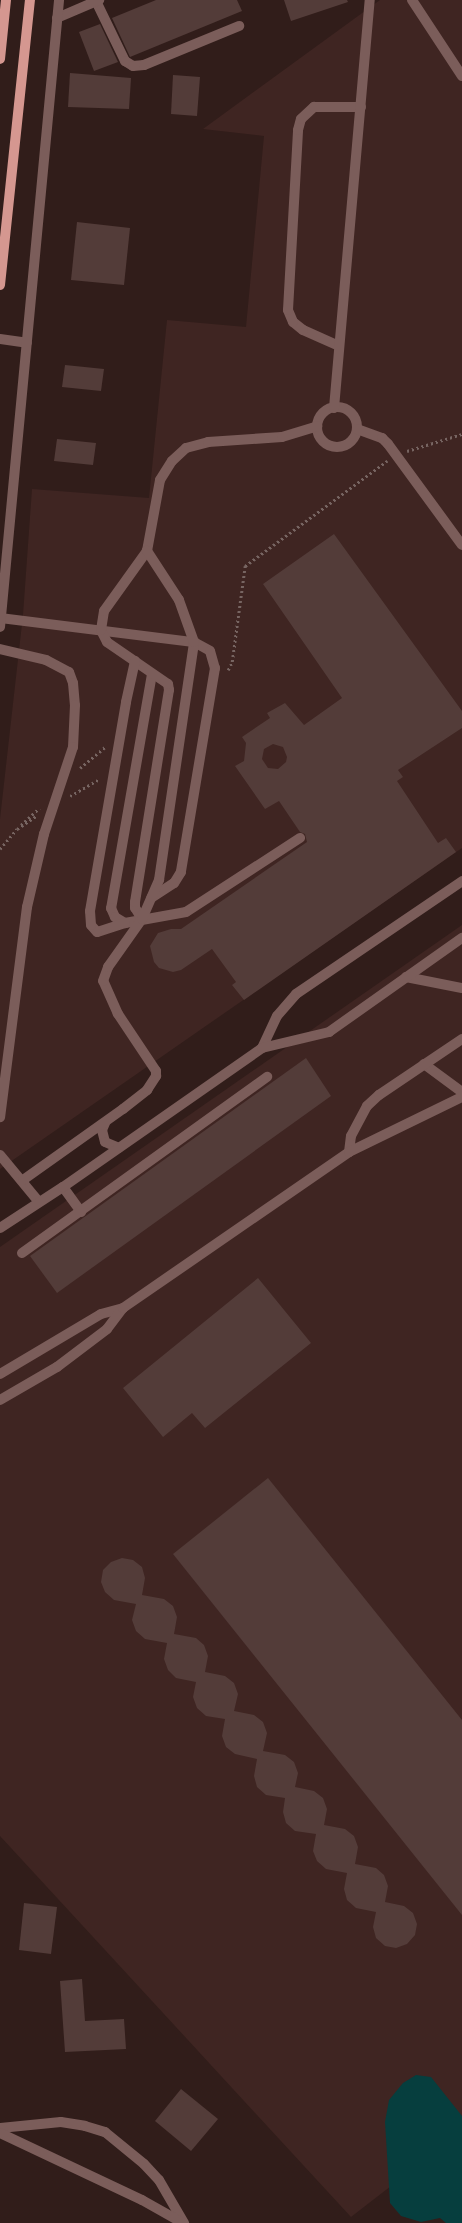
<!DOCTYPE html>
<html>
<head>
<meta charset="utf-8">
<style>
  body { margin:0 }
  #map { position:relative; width:462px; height:2223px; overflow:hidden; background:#311d1a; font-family:"DM Sans",sans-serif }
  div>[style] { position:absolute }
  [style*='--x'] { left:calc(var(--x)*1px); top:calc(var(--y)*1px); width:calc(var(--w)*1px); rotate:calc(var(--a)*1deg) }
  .built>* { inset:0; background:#3f2522 }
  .water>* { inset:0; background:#063e3e }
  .building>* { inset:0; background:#533c39 }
  .path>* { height:2.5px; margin-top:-1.25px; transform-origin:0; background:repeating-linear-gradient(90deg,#776562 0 2px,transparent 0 5px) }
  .minor>* { height:10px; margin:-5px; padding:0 5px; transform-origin:5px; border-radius:5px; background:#7b5d5a }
  .minor>.ring { margin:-5px; padding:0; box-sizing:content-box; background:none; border:10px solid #7b5d5a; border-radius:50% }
  .major>* { height:10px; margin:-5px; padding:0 5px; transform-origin:5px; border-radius:5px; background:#d59790 }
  span { translate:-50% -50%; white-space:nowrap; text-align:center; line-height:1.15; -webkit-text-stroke:3px #271311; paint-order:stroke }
</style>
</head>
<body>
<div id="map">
  <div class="built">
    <i style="clip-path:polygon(380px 0,462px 0,462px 848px,0 1169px,0 819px,23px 615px,32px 489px,149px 498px,167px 320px,246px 327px,264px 136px,203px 129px)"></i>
    <i style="clip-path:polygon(462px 925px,462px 2131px,351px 2217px,0 1836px,0 1247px)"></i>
  </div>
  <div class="water">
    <i style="clip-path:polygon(416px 2075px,431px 2077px,462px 2116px,462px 2223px,446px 2223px,440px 2218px,421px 2222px,401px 2216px,390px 2203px,385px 2122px,389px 2100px,403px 2083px)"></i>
  </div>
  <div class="building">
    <i style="clip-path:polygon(156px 0,237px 0,242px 11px,130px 57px,112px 18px)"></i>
    <i style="clip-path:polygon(284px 0,347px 0,348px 2px,291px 21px)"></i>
    <i style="clip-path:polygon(100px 24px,118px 62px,94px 71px,79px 32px)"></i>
    <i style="clip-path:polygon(70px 73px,131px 78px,129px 109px,68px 107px)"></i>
    <i style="clip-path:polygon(173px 75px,200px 77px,197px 116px,171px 114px)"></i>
    <i style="clip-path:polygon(77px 222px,130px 228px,124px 285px,71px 280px)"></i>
    <i style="clip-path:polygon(65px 365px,104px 369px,101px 391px,62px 387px)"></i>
    <i style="clip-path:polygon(57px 439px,96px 443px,93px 465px,54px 461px)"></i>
    <i style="clip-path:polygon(evenodd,334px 534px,462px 711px,462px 728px,398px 770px,403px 777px,397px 781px,438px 843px,446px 838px,456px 852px,244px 1000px,232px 985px,236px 982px,212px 949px,181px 970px,173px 972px,159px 968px,154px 962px,150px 946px,158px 933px,171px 929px,181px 929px,307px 842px,305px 834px,300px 832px,279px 801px,265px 809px,235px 766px,244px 761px,246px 743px,242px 737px,270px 718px,267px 713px,285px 703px,304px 725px,342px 698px,263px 584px,334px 534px,273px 744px,283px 747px,287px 757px,286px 762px,278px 769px,268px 768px,262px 759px,264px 749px,273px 744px)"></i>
    <i style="clip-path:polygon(306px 1058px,331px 1096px,57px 1293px,30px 1256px)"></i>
    <i style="clip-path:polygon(258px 1278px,311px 1343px,205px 1428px,192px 1413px,163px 1437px,123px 1388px)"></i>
    <i style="clip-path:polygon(268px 1478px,462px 1720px,462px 1915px,173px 1554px)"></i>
    <i style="clip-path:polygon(122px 1558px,133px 1560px,142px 1567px,145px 1578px,142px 1595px,164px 1599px,173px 1606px,177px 1617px,174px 1634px,196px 1638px,204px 1645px,208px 1656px,205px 1672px,225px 1676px,234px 1683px,238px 1694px,234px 1711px,254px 1715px,263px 1722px,267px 1733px,263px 1751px,285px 1755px,294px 1762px,298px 1773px,295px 1787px,314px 1791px,323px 1798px,327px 1809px,324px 1825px,345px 1829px,354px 1836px,358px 1847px,355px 1864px,376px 1868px,384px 1875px,388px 1886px,385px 1902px,404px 1906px,413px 1913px,417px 1924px,415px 1935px,407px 1944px,396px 1948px,385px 1946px,376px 1938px,373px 1927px,376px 1912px,356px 1908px,347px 1900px,344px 1889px,347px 1873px,326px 1869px,317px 1861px,313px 1851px,316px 1834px,295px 1831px,286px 1823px,283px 1812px,285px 1798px,266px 1795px,257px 1787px,254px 1776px,257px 1759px,235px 1754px,226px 1747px,222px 1736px,225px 1719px,206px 1716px,197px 1708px,193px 1697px,196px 1682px,176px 1678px,168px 1670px,164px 1659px,167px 1643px,145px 1639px,136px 1631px,132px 1620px,136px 1604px,114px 1600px,105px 1592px,101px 1582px,103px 1570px,111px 1562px)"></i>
    <i style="clip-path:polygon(24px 1903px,57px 1907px,51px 1954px,19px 1950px)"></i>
    <i style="clip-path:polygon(82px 1979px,85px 2021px,124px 2019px,126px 2049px,65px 2052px,60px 1981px)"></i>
    <i style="clip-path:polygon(181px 2089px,218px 2119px,191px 2151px,155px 2121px)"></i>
  </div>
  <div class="path">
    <i style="--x:407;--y:451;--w:58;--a:-17.2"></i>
    <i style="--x:228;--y:670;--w:9;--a:-63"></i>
    <i style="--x:232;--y:662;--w:97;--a:-82.3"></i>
    <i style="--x:245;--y:566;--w:177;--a:-36.5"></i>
    <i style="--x:80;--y:768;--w:33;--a:-40"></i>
    <i style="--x:70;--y:796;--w:34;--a:-30"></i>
    <i style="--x:21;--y:825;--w:25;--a:-43"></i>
    <i style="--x:0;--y:849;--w:26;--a:-50"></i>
    <i style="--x:17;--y:829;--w:23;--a:-34"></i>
  </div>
  <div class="minor">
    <i style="--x:412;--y:0;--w:91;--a:56.7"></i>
    <i style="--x:96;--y:1;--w:67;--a:64.2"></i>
    <i style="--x:125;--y:61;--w:9;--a:32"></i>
    <i style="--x:133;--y:66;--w:11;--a:-5"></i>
    <i style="--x:144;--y:65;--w:103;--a:-22.3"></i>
    <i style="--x:57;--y:18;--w:46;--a:-23.2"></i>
    <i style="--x:0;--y:339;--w:27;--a:8"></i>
    <i style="--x:339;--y:346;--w:39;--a:-156"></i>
    <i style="--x:303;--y:330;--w:13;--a:-141"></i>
    <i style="--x:293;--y:322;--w:13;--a:-113"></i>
    <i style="--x:288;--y:310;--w:180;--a:-86.8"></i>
    <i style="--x:298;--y:130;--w:11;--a:-75"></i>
    <i style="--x:301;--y:119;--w:18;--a:-43"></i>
    <i style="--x:314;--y:107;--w:47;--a:0"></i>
    <i class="ring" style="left:317px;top:407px;width:30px;height:30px"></i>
    <i style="--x:334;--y:408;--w:410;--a:-85"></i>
    <i style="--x:357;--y:429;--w:27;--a:20"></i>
    <i style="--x:382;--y:438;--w:8;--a:45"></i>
    <i style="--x:388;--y:444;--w:125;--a:53.8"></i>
    <i style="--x:0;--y:618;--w:195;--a:7.1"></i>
    <i style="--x:194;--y:642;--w:18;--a:29"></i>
    <i style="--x:210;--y:651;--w:18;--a:74"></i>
    <i style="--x:215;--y:668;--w:207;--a:99.5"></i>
    <i style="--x:181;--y:872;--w:13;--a:122"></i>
    <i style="--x:174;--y:883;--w:27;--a:147"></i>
    <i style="--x:0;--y:627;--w:630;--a:-84.62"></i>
    <i style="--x:0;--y:649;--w:47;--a:13.4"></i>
    <i style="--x:46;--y:660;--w:26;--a:28"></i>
    <i style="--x:69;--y:672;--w:12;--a:70"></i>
    <i style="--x:73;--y:683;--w:22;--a:85"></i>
    <i style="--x:75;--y:705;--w:42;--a:92.7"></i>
    <i style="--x:73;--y:747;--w:92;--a:108.4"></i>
    <i style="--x:44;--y:834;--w:75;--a:103.1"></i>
    <i style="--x:27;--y:907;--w:212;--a:97.3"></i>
    <i style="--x:152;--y:674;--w:238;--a:99.9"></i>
    <i style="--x:111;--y:908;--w:10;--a:66"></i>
    <i style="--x:115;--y:917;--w:12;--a:31"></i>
    <i style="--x:125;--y:923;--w:62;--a:-10.2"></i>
    <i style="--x:186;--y:912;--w:136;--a:-33"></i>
    <i style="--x:142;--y:919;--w:13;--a:-122"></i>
    <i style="--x:135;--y:908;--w:6;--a:-90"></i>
    <i style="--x:135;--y:902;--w:215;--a:-80.9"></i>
    <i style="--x:169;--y:690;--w:6;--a:-99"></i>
    <i style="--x:168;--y:684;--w:74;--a:-145.5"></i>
    <i style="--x:107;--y:642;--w:13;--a:-117"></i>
    <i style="--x:101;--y:630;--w:19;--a:-81"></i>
    <i style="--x:104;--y:611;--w:74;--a:-54.4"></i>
    <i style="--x:147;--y:551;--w:72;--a:-79.6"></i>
    <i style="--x:160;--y:480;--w:22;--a:-58"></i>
    <i style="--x:172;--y:461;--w:19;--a:-43"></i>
    <i style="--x:186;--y:448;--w:23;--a:-15"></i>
    <i style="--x:208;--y:442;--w:74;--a:-3.9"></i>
    <i style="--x:282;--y:437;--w:37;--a:-17"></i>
    <i style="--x:125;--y:923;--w:29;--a:162"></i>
    <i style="--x:97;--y:932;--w:9;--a:-131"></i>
    <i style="--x:91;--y:925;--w:14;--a:-94"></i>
    <i style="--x:90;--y:911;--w:212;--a:-80.2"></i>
    <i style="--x:126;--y:702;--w:42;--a:-77.6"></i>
    <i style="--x:406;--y:977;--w:57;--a:11.1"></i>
    <i style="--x:262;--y:1048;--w:35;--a:-65"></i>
    <i style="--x:277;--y:1016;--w:29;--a:-49"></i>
    <i style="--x:296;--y:994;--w:201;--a:-34.2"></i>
    <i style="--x:424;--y:1064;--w:47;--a:36.4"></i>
    <i style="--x:105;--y:1123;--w:8;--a:113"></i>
    <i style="--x:102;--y:1130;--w:12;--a:76"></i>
    <i style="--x:105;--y:1142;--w:15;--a:23"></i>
    <i style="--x:349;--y:1152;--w:16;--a:-83"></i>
    <i style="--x:351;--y:1136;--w:34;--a:-62"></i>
    <i style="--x:367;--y:1106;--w:16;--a:-43"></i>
    <i style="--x:379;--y:1095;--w:100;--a:-34"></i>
    <i style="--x:0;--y:1155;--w:61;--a:50.3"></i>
    <i style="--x:23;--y:1180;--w:123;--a:-35.4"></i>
    <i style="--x:123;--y:1109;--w:31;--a:-38"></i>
    <i style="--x:147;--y:1090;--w:17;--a:-57"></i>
    <i style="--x:156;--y:1076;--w:5;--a:-90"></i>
    <i style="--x:156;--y:1071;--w:69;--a:-123.7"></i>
    <i style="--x:118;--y:1014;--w:36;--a:-114"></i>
    <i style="--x:103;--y:981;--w:15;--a:-70"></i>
    <i style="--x:108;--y:967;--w:59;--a:-54.7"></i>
    <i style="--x:142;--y:919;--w:43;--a:-66.4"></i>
    <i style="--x:159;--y:880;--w:241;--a:-81.6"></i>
    <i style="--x:194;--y:642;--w:45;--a:-109.7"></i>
    <i style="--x:179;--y:600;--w:59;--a:-123.1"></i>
    <i style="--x:63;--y:1187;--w:31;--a:54"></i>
    <i style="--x:0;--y:1228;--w:75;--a:-33.1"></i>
    <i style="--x:63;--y:1187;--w:243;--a:-34.9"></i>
    <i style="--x:262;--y:1048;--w:69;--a:-13.4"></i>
    <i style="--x:329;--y:1032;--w:163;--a:-35.3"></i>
    <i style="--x:22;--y:1253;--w:302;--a:-35.7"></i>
    <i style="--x:0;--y:1374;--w:117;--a:-30.7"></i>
    <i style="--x:101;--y:1314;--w:23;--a:-15"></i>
    <i style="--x:0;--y:1400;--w:66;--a:-30.1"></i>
    <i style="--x:57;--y:1367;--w:63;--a:-37.2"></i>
    <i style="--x:107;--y:1329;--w:26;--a:-53"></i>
    <i style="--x:123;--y:1308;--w:275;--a:-34.6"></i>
    <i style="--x:349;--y:1152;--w:126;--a:-26"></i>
    <i style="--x:0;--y:2128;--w:61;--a:-5.6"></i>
    <i style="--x:61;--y:2122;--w:24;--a:9"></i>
    <i style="--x:85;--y:2126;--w:21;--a:17"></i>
    <i style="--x:105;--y:2132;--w:50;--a:39.4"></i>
    <i style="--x:144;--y:2164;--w:22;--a:47"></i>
    <i style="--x:159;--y:2180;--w:50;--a:59.8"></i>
    <i style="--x:0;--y:2133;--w:157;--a:25.3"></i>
    <i style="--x:142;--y:2200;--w:47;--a:29.3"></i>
  </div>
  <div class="major">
    <i style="--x:0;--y:59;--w:59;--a:-84.2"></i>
    <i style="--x:0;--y:285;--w:287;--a:-84"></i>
  </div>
</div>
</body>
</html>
